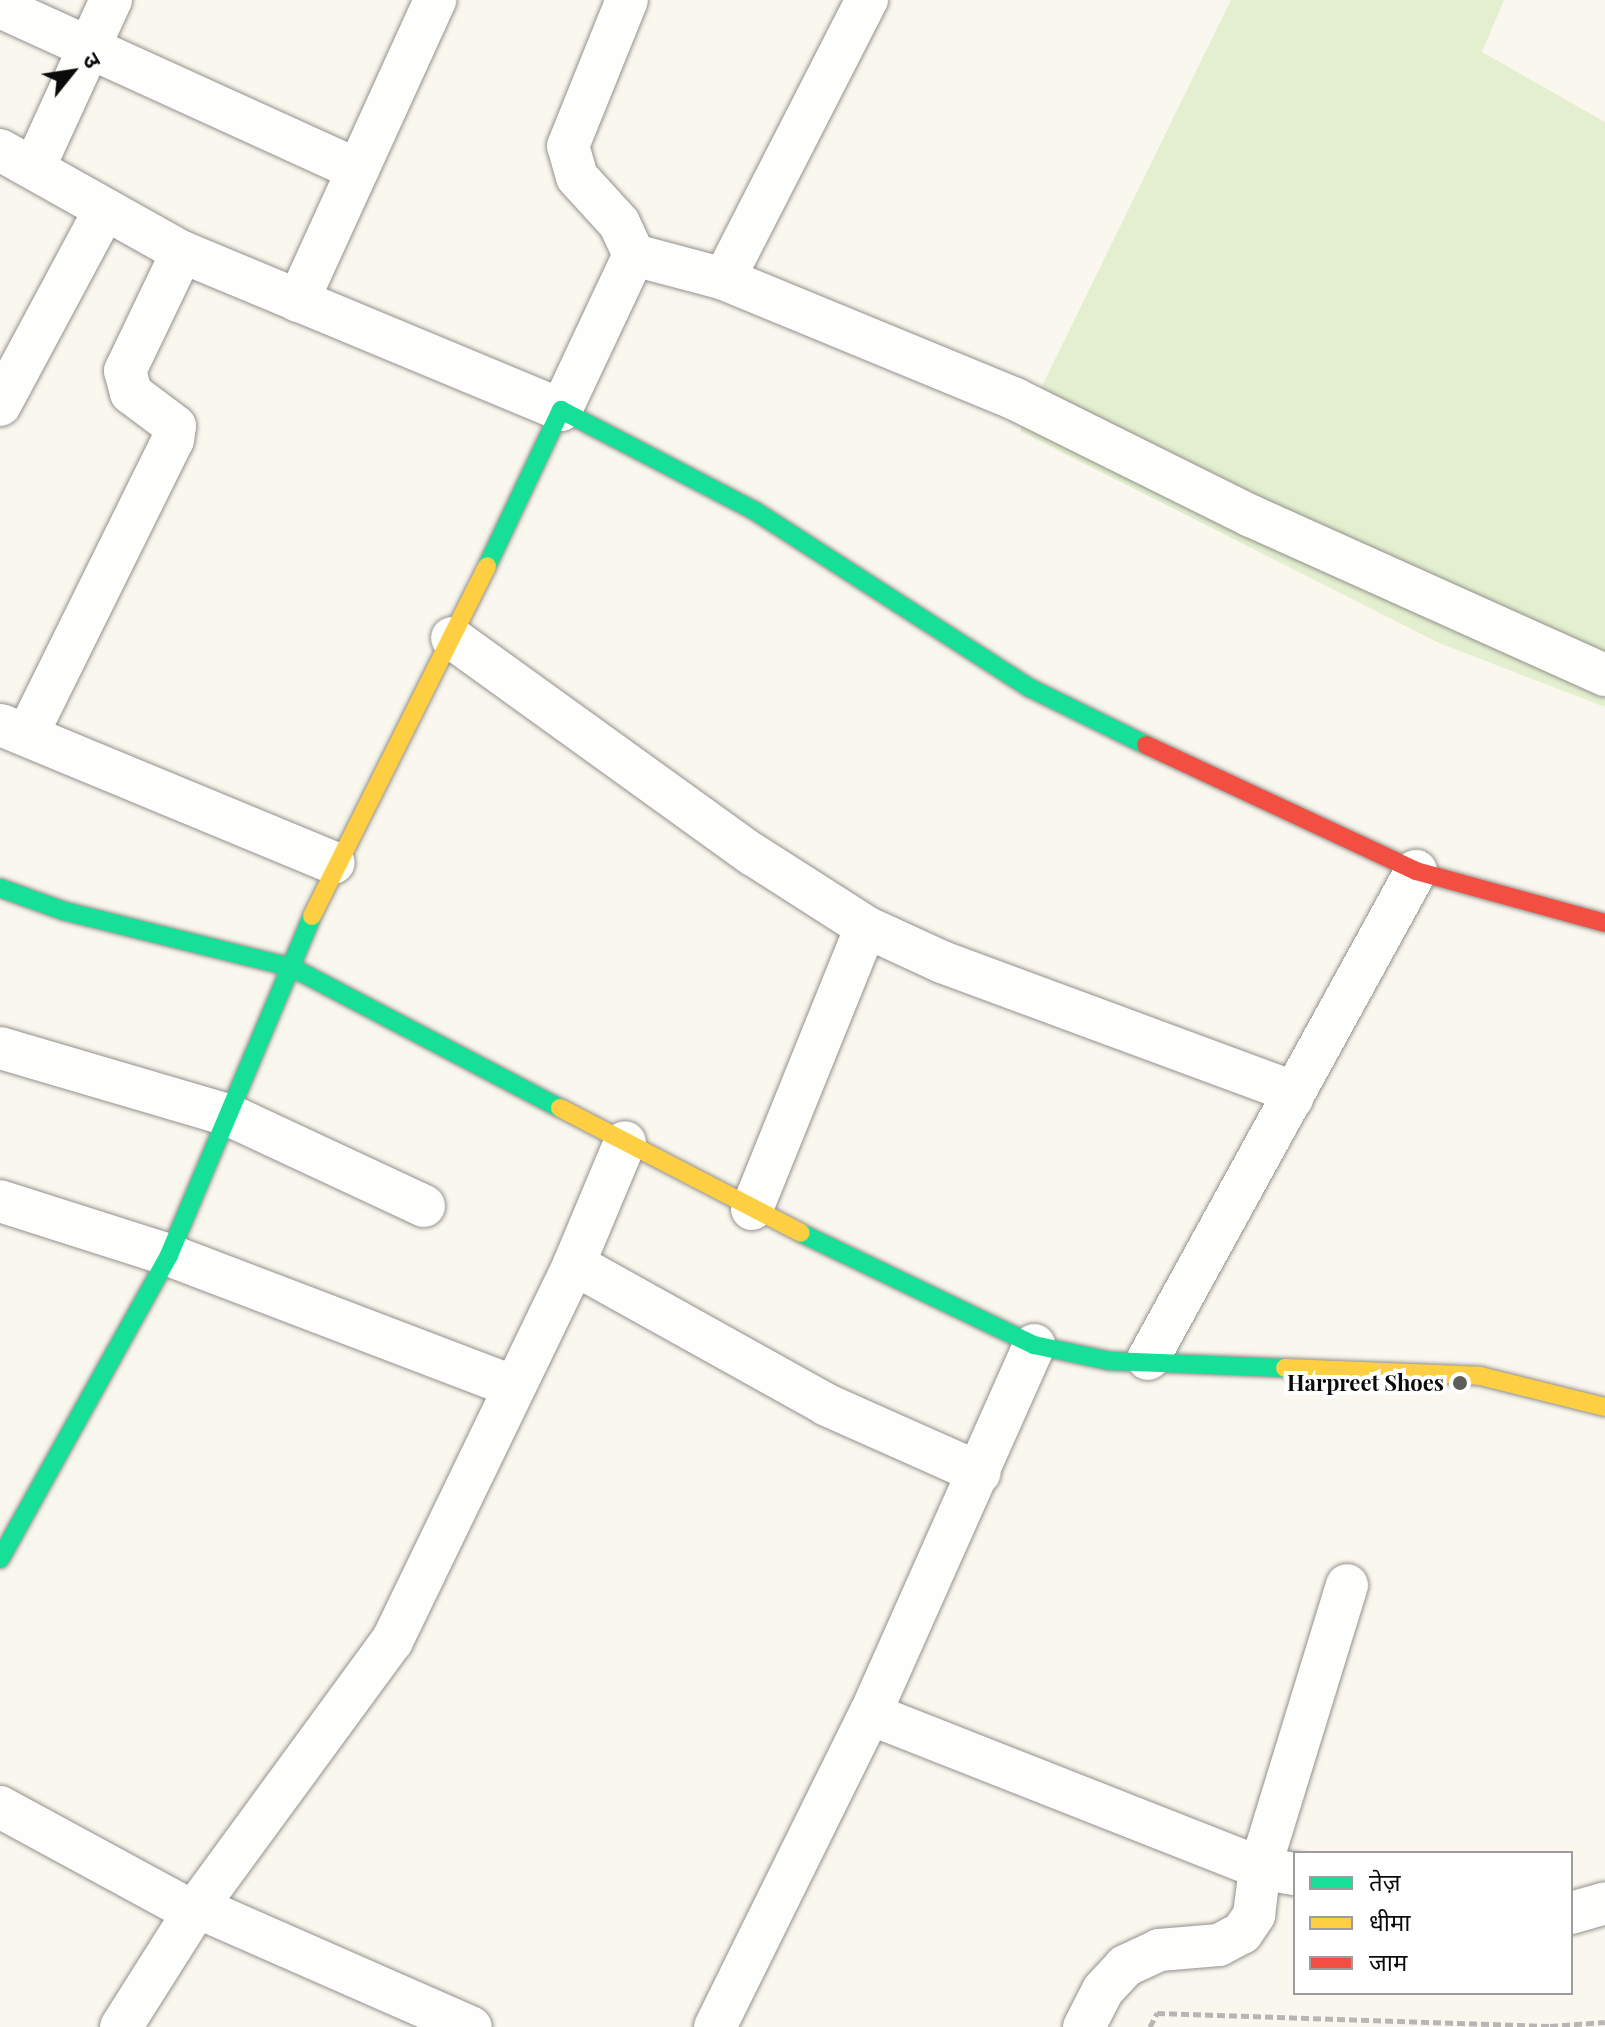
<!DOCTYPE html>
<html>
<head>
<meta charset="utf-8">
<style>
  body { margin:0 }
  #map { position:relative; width:1605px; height:2027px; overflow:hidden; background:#faf7ee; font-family:"Playfair Display","Noto Sans Devanagari",serif }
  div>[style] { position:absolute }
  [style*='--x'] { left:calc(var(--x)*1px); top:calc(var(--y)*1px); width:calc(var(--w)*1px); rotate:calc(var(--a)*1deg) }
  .green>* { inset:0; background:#e3efce }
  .path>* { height:5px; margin-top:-2.5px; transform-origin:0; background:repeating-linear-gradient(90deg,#b7b6b5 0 8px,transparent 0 12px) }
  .roads { filter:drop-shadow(0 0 2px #93918d) drop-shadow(0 0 2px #93918d) }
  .street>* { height:42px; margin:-21px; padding:0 21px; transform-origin:21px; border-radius:21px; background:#fefefc }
  .fast>* { height:18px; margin:-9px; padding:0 9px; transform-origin:9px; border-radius:9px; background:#16e098 }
  .slow>* { height:18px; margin:-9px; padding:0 9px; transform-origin:9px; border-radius:9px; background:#ffcf43 }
  .jam>* { height:18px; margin:-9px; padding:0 9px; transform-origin:9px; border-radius:9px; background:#f24e42 }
  .dots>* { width:22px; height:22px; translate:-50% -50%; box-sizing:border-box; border:4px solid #fff; border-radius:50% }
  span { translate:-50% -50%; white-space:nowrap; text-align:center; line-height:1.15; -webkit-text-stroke:8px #fff; paint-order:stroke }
  .poi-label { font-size:22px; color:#0b0b0b; font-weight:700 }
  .right { translate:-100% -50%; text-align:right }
  .legend { position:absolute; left:1293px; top:1851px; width:280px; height:144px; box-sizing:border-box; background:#fff; border:2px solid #9d9d9d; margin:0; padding:10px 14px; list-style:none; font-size:24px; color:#0b0b0b }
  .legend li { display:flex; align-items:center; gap:16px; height:40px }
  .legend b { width:40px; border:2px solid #9d9d9d }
  .north { position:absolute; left:32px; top:32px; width:80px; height:80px; -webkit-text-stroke:6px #fff; paint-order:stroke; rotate:60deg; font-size:22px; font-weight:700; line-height:32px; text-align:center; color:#0b0b0b }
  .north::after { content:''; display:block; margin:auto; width:28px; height:36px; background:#0b0b0b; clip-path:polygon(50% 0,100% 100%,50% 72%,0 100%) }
</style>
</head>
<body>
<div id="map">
  <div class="green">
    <i style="clip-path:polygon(1231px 0,1504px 0,1482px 52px,1605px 122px,1605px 707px,1439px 643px,1020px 431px)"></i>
  </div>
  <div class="path">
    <i style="--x:1150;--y:2027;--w:16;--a:-63"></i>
    <i style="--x:1157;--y:2013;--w:393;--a:1.9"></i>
    <i style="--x:1550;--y:2026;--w:55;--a:-4.2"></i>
  </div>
  <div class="roads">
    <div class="street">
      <i style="--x:0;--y:7;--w:393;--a:24.5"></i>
      <i style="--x:0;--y:150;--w:209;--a:29.3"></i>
      <i style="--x:182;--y:252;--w:411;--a:22.6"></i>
      <i style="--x:561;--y:410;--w:171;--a:-64.8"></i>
      <i style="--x:634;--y:255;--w:35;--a:-115"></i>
      <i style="--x:619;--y:223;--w:62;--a:-132.4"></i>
      <i style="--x:577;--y:177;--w:32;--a:-106"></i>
      <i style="--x:568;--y:146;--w:157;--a:-68"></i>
      <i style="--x:34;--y:168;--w:185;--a:-65.4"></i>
      <i style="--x:634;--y:255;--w:93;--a:14.9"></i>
      <i style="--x:724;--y:279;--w:315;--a:22.4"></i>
      <i style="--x:1015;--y:399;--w:263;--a:26.4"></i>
      <i style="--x:1251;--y:516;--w:388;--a:24.2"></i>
      <i style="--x:724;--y:279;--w:314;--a:-62.9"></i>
      <i style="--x:298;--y:301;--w:331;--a:-65.5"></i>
      <i style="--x:0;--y:405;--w:222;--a:-61.8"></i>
      <i style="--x:452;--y:638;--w:370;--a:35.8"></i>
      <i style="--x:752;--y:854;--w:135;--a:32.6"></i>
      <i style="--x:866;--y:927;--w:84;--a:24.7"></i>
      <i style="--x:942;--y:962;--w:375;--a:20.3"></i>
      <i style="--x:1294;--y:1092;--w:7;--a:106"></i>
      <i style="--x:1;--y:725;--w:360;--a:22.5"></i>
      <i style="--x:27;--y:735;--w:329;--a:-63.7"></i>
      <i style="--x:173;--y:440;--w:14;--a:-82"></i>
      <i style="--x:175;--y:426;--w:55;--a:-143.1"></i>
      <i style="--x:131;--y:393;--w:23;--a:-105"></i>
      <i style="--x:125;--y:371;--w:132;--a:-64.4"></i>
      <i style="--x:0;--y:1048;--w:241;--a:16.4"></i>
      <i style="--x:231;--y:1116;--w:213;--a:25"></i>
      <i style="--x:0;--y:1201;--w:177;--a:17.7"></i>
      <i style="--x:169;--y:1255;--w:369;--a:20.9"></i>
      <i style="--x:752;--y:1209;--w:304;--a:-68"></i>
      <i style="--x:574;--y:1264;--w:290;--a:29.1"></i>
      <i style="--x:827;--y:1405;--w:167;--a:24"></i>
      <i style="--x:1148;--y:1359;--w:557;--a:-61.23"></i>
      <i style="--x:870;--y:1714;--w:419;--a:21.5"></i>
      <i style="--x:1260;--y:1868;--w:296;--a:-72.9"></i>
      <i style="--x:0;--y:1807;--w:207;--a:28.5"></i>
      <i style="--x:182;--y:1906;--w:15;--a:4"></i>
      <i style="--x:197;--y:1907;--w:299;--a:23.7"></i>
      <i style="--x:1571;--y:1913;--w:35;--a:-16"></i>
      <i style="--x:121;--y:2027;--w:142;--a:-57.7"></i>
      <i style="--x:197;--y:1907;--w:330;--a:-53.8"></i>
      <i style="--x:392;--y:1641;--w:419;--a:-64.2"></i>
      <i style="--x:574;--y:1264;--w:132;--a:-67.3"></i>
      <i style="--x:715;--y:2027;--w:349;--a:-63.7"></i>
      <i style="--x:870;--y:1714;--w:404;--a:-66"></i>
      <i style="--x:1084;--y:2027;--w:42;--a:-62.8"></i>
      <i style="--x:1103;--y:1990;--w:33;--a:-47"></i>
      <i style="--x:1125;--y:1966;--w:38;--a:-25"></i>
      <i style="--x:1159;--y:1950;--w:60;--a:-4.8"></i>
      <i style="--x:1219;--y:1945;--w:26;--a:-28"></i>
      <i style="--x:1242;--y:1933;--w:22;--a:-56"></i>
      <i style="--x:1254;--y:1915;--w:47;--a:-82.7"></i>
      <i style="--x:1260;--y:1868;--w:36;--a:10"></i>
    </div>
    <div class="fast">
      <i style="--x:487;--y:566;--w:173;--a:-64.6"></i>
      <i style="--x:561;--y:410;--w:219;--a:27.5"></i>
      <i style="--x:755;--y:511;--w:327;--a:32.8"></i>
      <i style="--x:1030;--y:688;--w:129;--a:26.2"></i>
      <i style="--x:0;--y:888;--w:68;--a:19.8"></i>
      <i style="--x:64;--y:911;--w:234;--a:13.9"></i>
      <i style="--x:291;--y:967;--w:304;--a:27.7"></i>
      <i style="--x:801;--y:1233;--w:259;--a:25.7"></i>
      <i style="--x:1034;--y:1345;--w:78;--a:11.9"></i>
      <i style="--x:1110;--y:1361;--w:175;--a:2.3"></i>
      <i style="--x:0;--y:1559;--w:348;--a:-60.9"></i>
      <i style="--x:169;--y:1255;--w:368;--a:-67.1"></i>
    </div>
    <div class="slow">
      <i style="--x:312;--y:916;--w:391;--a:-63.4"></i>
      <i style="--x:560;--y:1108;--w:271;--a:27.4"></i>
      <i style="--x:1285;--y:1368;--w:195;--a:2.3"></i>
      <i style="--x:1480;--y:1376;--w:129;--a:13.9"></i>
    </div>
    <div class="jam">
      <i style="--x:1146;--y:745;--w:298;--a:25"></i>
      <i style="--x:1416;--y:871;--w:196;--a:15.4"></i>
    </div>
  </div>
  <div class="dots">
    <i style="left:1460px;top:1383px;background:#5f5e5a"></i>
  </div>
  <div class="poi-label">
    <span class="right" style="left:1444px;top:1383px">Harpreet Shoes</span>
  </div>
  <ul class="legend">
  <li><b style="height:10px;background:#16e098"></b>तेज़</li>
  <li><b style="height:10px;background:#ffcf43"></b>धीमा</li>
  <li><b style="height:10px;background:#f24e42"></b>जाम</li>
  </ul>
  <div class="north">उ</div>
</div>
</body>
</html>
